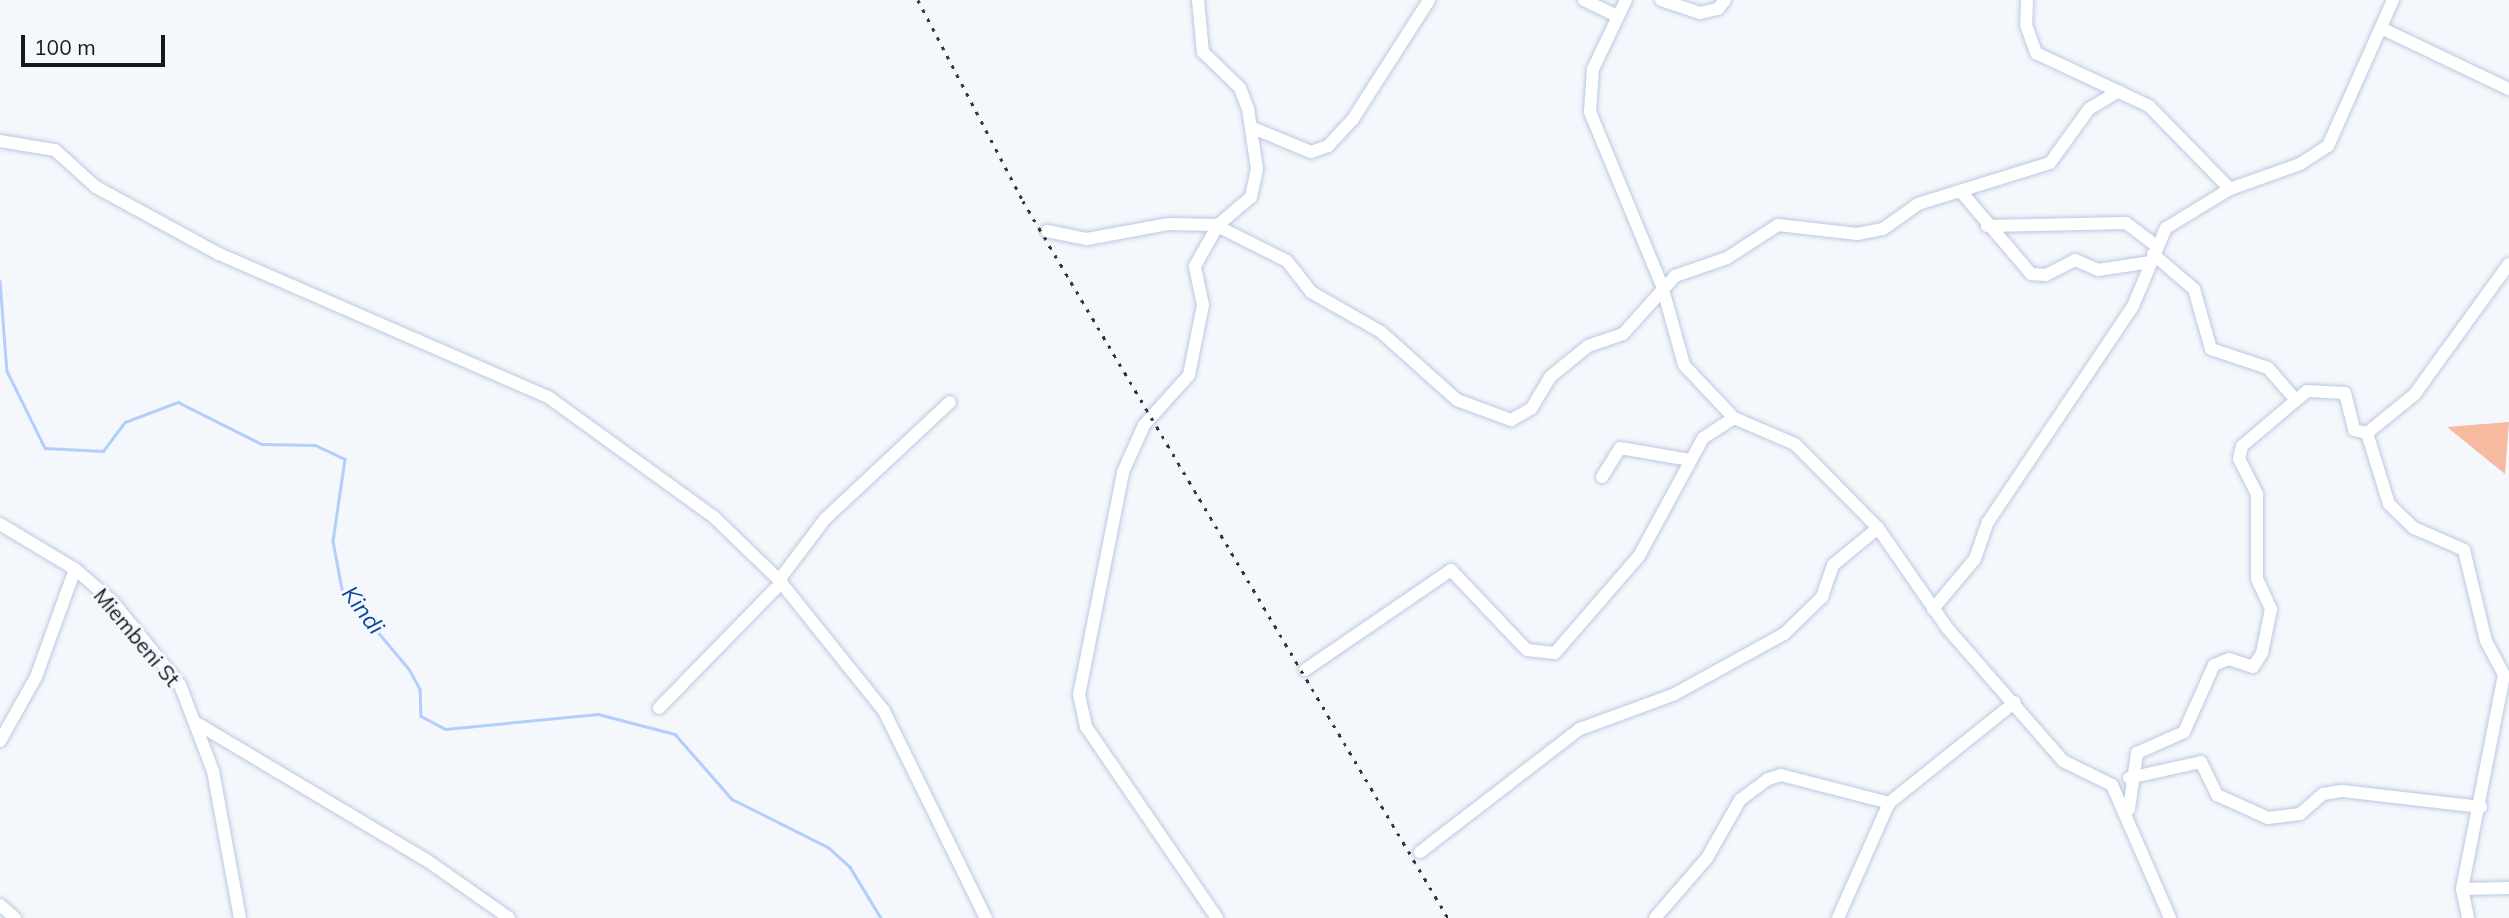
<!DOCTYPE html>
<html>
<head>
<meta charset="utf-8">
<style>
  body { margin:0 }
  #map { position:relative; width:2509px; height:918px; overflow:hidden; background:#f4f7fc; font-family:Mulish,sans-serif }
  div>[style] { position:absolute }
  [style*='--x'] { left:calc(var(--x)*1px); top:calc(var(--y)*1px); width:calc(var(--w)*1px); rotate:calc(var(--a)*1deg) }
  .green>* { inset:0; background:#f6baa1 }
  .stream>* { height:2.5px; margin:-1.25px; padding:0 1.25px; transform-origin:1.25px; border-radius:1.25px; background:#b1cefc }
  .roads { filter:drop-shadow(0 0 2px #bbc9e0) drop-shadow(0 0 2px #bbc9e0) }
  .minor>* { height:12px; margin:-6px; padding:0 6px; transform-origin:6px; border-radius:6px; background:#fff }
  .rail>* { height:2.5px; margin-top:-1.25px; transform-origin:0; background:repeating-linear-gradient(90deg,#333840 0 3.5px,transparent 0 10.5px) }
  span { translate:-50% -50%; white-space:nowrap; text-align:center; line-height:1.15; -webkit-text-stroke:6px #f4f7fc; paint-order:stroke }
  .street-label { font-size:21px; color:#131820 }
  .water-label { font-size:23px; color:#0b469b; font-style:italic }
  .scale { position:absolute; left:21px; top:35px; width:144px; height:32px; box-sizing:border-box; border:4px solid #131820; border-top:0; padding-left:9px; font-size:21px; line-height:24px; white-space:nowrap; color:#131820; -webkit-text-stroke:5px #f4f7fc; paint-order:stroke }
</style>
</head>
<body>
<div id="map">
  <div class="green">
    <i style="clip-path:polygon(2509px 422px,2505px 474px,2447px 427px)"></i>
  </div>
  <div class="stream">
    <i style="--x:0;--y:281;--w:90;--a:85.6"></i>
    <i style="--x:7;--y:371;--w:86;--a:63.7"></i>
    <i style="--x:45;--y:448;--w:58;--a:3"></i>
    <i style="--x:103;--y:451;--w:36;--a:-53"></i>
    <i style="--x:125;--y:422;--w:57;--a:-20.7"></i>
    <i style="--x:178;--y:402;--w:94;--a:26.6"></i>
    <i style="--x:262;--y:444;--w:53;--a:1.1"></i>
    <i style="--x:315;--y:445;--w:33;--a:25"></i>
    <i style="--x:345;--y:459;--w:83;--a:98.3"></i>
    <i style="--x:333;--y:541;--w:49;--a:79.4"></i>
    <i style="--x:342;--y:589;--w:104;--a:50.1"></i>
    <i style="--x:409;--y:669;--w:23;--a:61"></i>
    <i style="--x:420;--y:689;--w:27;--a:88"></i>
    <i style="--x:421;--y:716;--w:27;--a:28"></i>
    <i style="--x:445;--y:729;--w:154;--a:-5.6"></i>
    <i style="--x:598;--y:714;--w:80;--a:14.6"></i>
    <i style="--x:675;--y:734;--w:86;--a:48.8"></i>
    <i style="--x:732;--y:799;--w:107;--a:26.6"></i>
    <i style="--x:828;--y:847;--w:30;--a:42"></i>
    <i style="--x:850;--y:867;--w:60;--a:58.7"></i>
  </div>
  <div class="roads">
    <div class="minor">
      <i style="--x:1584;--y:0;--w:37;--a:26"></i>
      <i style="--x:1626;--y:0;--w:76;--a:115.6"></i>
      <i style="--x:1593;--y:69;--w:43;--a:94"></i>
      <i style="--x:1590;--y:112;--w:188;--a:67.5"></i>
      <i style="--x:1662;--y:286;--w:82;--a:74.4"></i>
      <i style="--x:1684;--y:365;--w:73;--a:46.7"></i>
      <i style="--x:1734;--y:418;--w:66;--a:23.1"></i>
      <i style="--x:1795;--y:444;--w:118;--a:45.3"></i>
      <i style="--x:1878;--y:528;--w:123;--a:55.3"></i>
      <i style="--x:1948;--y:629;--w:175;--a:48.9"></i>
      <i style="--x:2063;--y:761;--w:55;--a:26.1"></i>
      <i style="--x:2112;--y:785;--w:145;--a:66.4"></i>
      <i style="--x:1661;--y:0;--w:41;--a:18.4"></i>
      <i style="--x:1700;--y:13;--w:18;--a:-13"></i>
      <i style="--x:1718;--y:9;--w:11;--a:-52"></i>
      <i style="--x:2027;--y:0;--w:25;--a:92"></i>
      <i style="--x:2026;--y:25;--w:30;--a:70"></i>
      <i style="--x:2036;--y:53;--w:125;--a:25.1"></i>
      <i style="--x:2149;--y:106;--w:116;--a:45.7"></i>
      <i style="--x:2383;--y:29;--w:140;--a:25.5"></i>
      <i style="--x:1253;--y:128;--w:63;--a:22.5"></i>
      <i style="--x:1311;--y:152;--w:18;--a:-19"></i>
      <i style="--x:1328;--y:146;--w:37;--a:-47"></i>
      <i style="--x:1353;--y:119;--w:141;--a:-57.4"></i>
      <i style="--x:0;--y:141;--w:56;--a:9.3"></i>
      <i style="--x:55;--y:150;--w:55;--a:42.1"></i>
      <i style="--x:96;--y:187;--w:140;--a:28.6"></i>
      <i style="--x:219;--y:254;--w:359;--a:23.5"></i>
      <i style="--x:548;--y:397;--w:205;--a:35.9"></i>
      <i style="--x:714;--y:517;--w:91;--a:44.1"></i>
      <i style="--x:779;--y:580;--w:168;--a:51.3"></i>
      <i style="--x:884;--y:711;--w:231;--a:63.8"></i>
      <i style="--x:1963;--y:194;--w:105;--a:49.6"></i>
      <i style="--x:2031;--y:274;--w:15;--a:4"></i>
      <i style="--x:2046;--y:275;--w:33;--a:-27"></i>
      <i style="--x:2075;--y:260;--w:25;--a:23"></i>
      <i style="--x:2098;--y:270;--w:53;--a:-8.7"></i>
      <i style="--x:1217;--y:226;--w:78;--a:26.6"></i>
      <i style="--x:1287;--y:261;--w:39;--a:52"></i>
      <i style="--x:1311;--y:292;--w:81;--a:29.7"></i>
      <i style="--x:1381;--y:332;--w:102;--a:41.8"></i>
      <i style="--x:1457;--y:400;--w:58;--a:20.3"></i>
      <i style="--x:1511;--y:420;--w:23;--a:-29"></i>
      <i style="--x:1531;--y:409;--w:37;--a:-59"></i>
      <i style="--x:1550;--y:377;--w:49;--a:-39.2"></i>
      <i style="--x:1588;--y:346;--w:37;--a:-19"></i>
      <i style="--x:1623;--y:334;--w:78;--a:-48.1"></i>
      <i style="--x:1675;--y:276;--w:55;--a:-19.1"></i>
      <i style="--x:1727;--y:258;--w:61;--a:-32.9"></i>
      <i style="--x:1778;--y:225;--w:80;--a:6.5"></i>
      <i style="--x:1857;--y:234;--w:26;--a:-11"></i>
      <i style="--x:1883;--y:229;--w:43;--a:-35.5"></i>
      <i style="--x:1918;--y:204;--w:138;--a:-17.3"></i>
      <i style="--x:2050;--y:163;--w:67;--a:-54.2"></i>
      <i style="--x:2089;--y:109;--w:35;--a:-31"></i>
      <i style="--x:1987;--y:226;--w:139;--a:-1.2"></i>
      <i style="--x:2126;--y:223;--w:38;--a:37"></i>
      <i style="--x:1047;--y:231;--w:41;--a:11.3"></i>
      <i style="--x:1087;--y:239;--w:82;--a:-10.5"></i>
      <i style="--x:1168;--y:224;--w:50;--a:1.1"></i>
      <i style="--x:1218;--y:225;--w:43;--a:-40.3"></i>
      <i style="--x:1251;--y:197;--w:29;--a:-78"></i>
      <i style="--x:1257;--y:169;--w:61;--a:-98.5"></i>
      <i style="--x:1248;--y:109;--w:22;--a:-111"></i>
      <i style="--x:1240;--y:88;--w:52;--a:-135.8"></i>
      <i style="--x:1203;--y:52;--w:52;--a:-95.5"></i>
      <i style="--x:2153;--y:254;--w:54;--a:40.5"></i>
      <i style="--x:2194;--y:289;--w:62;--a:74.2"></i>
      <i style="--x:2211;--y:349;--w:60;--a:18.4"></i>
      <i style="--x:2268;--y:368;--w:38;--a:49"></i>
      <i style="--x:2367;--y:433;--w:74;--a:72.8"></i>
      <i style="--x:2389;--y:504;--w:35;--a:44"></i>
      <i style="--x:2414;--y:528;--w:55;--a:23.7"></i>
      <i style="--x:2464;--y:550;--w:94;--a:76.4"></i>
      <i style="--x:2486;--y:641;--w:38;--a:62"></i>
      <i style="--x:2504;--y:675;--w:218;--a:101.1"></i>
      <i style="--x:2462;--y:889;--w:30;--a:78"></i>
      <i style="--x:1602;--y:477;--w:34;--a:-58"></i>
      <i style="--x:1620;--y:448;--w:71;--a:9.7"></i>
      <i style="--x:0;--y:524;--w:87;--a:31"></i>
      <i style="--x:75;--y:569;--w:50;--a:41"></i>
      <i style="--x:113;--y:602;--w:107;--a:51.1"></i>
      <i style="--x:180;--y:685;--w:92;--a:69"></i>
      <i style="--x:213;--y:771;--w:149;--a:79.6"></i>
      <i style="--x:779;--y:580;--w:76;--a:-53"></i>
      <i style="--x:825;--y:519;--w:171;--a:-43.1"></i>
      <i style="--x:1933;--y:609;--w:65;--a:-50"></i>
      <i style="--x:1975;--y:559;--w:39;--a:-71"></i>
      <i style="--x:1988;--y:522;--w:260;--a:-56.1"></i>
      <i style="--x:2133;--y:306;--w:85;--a:-67.1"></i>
      <i style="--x:2166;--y:228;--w:75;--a:-31.4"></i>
      <i style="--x:2230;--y:189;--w:74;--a:-19.7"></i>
      <i style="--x:2300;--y:164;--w:33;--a:-33"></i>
      <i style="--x:2328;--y:146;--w:160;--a:-66"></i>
      <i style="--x:1305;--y:670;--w:177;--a:-34.4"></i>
      <i style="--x:1451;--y:570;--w:110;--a:46.5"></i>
      <i style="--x:1527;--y:650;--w:28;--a:6"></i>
      <i style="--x:1555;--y:653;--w:128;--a:-49.1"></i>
      <i style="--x:1639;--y:556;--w:134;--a:-61.5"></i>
      <i style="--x:1703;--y:438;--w:37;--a:-33"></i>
      <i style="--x:659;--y:708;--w:176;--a:-45.7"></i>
      <i style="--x:198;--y:724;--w:268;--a:30.8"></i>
      <i style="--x:428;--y:861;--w:99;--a:35.1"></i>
      <i style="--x:0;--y:741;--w:73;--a:-60.6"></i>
      <i style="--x:36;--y:677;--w:115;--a:-70.1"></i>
      <i style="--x:2129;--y:778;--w:74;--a:-12.5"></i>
      <i style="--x:2201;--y:762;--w:37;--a:64"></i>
      <i style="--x:2217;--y:795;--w:56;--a:24.3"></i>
      <i style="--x:2268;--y:818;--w:32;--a:-7"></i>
      <i style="--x:2300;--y:814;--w:30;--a:-41"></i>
      <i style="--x:2323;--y:794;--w:19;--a:-9"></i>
      <i style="--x:2342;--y:791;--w:140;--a:6.6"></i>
      <i style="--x:2129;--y:809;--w:57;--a:-81.9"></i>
      <i style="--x:2137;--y:753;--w:51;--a:-24.1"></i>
      <i style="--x:2184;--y:732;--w:73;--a:-65.9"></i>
      <i style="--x:2214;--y:665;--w:16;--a:-22"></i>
      <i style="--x:2229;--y:659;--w:25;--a:18"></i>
      <i style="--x:2253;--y:667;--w:17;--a:-57"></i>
      <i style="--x:2262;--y:653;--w:45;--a:-78.4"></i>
      <i style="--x:2271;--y:609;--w:33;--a:-115"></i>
      <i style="--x:2257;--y:579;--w:85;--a:-90"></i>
      <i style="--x:2257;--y:494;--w:39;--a:-117"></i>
      <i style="--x:2239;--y:459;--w:13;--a:-77"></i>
      <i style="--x:2242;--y:446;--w:85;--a:-40.2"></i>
      <i style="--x:2307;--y:391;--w:38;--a:3"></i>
      <i style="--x:2345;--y:393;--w:38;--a:76"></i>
      <i style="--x:2354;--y:430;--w:13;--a:13"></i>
      <i style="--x:2367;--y:433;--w:60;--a:-39"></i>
      <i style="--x:2414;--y:395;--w:162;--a:-54.1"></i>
      <i style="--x:1420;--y:852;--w:202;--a:-37.6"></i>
      <i style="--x:1580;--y:729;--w:99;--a:-20.1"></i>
      <i style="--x:1673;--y:695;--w:127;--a:-28.8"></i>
      <i style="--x:1784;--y:634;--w:53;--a:-44.2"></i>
      <i style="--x:1822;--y:597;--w:34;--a:-71"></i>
      <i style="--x:1833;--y:565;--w:58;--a:-39.4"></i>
      <i style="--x:2462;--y:889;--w:47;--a:-1.2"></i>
      <i style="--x:0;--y:905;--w:20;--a:41"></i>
      <i style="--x:1217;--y:918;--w:232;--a:-124.4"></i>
      <i style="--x:1086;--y:727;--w:33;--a:-102"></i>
      <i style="--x:1079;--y:695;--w:227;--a:-78.8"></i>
      <i style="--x:1123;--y:472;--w:51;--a:-65.9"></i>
      <i style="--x:1144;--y:425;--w:67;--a:-48"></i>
      <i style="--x:1189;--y:375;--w:71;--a:-78.7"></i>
      <i style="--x:1203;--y:305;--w:40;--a:-102"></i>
      <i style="--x:1195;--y:266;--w:47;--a:-60.7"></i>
      <i style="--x:1655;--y:918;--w:79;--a:-49.1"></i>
      <i style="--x:1707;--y:858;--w:67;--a:-60.4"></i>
      <i style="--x:1740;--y:800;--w:35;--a:-37"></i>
      <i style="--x:1768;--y:779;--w:14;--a:-17"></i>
      <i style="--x:1781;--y:775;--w:112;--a:14.5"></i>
      <i style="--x:1889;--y:803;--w:161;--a:-38.7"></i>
      <i style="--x:1838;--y:918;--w:126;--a:-66.1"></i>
    </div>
  </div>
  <div class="rail">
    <i style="--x:918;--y:0;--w:227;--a:62.4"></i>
    <i style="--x:1023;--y:201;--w:833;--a:59.34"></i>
  </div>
  <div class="street-label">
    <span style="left:137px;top:637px;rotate:50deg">Miembeni St</span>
  </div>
  <div class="water-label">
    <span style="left:363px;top:610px;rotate:53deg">Kindi</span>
  </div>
  <div class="scale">100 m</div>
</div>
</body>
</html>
